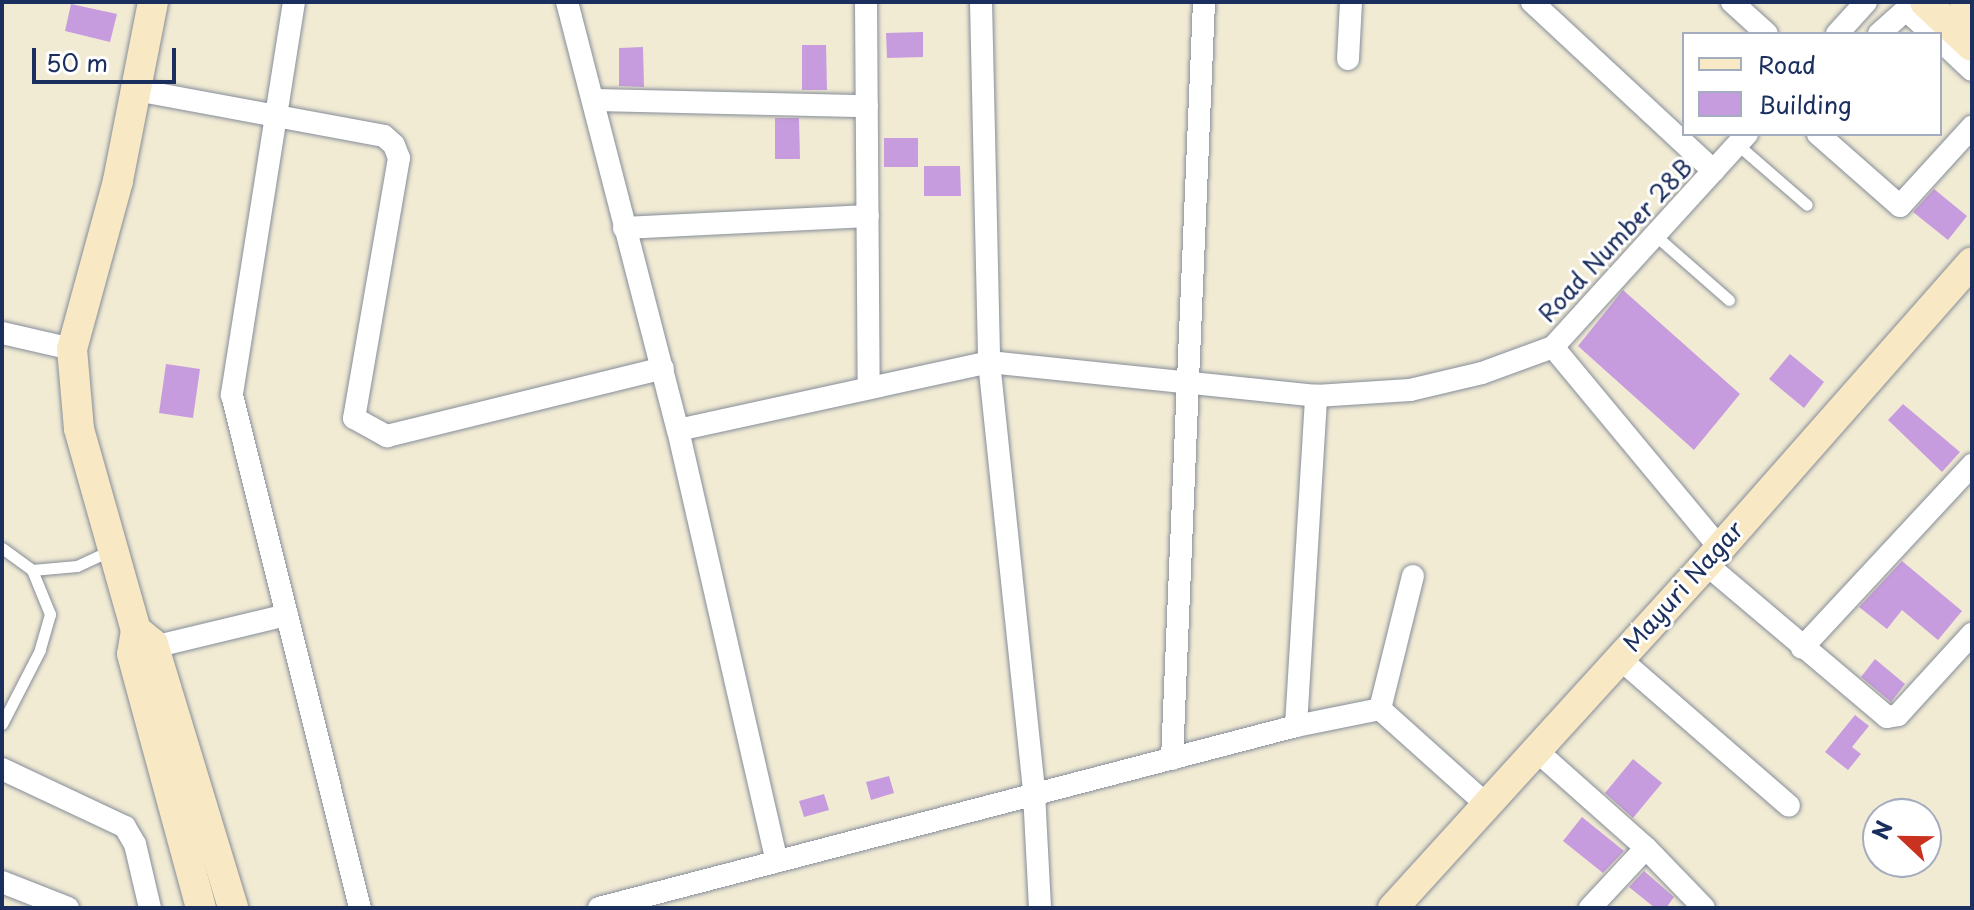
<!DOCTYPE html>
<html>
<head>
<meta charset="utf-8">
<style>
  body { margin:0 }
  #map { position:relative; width:1974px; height:910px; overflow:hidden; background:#f1ebd4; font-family:"Playpen Sans",sans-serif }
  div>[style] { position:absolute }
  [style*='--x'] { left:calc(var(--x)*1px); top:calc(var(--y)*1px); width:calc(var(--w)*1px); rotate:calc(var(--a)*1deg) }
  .building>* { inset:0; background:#c79cde }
  .roads { filter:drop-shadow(0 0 2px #868d99) drop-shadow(0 0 2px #868d99) }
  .lane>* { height:11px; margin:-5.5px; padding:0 5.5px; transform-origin:5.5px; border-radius:5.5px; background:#fff }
  .street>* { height:22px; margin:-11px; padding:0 11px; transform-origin:11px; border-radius:11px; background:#fff }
  .secondary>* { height:30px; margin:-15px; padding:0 15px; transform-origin:15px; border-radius:15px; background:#f8e8c3 }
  span { translate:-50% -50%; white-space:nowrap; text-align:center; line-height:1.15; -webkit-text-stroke:6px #fff; paint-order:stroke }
  .street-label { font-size:24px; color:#1b2f5e }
  .frame { position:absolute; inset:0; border:4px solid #1b2f5e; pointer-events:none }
  .legend { position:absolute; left:1682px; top:32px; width:260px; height:104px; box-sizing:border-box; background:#fff; border:2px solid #a4acbf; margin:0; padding:10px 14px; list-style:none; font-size:24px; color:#1b2f5e }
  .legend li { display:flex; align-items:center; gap:16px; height:40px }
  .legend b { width:40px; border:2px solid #a4acbf }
  .north { position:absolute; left:1862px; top:798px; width:80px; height:80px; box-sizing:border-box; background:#fff; border:2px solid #a4acbf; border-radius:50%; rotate:292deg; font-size:22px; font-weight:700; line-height:32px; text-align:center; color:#1b2f5e }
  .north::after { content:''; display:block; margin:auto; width:28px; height:36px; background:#c8321e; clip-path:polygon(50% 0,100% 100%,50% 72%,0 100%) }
  .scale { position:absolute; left:32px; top:48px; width:144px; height:36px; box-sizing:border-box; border:4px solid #1b2f5e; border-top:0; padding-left:10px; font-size:24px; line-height:28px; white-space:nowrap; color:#1b2f5e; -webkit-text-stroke:6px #fff; paint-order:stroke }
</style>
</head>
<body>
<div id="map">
  <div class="building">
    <i style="clip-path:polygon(71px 4px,117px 14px,110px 42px,65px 31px)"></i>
    <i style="clip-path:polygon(923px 32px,923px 57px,887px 58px,886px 33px)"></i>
    <i style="clip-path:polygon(802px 45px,826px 45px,827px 90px,802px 90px)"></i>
    <i style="clip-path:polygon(643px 47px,644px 87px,619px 86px,619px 48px)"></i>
    <i style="clip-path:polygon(775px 118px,799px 118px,800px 159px,775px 159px)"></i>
    <i style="clip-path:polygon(884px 138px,918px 138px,918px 167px,884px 167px)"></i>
    <i style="clip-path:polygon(924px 166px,960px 166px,961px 196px,924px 196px)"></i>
    <i style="clip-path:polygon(1934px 189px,1967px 216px,1948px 240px,1913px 212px)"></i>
    <i style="clip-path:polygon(1623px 290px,1740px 394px,1694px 450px,1578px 346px)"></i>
    <i style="clip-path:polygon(1790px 354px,1824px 382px,1804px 408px,1769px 379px)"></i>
    <i style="clip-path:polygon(166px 364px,200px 369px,193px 418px,159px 413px)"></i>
    <i style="clip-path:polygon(1903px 404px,1960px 452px,1942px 472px,1888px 420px)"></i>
    <i style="clip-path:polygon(1902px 561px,1962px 611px,1938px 640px,1902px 610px,1887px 629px,1859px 607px)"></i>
    <i style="clip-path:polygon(1875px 659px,1905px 684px,1891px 702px,1861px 677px)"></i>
    <i style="clip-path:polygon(1855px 715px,1869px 726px,1852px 747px,1861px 754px,1848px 770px,1825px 752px)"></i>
    <i style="clip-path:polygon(1633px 759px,1662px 783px,1633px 818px,1605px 793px)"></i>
    <i style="clip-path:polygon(889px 776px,894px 793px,871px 800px,866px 782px)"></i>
    <i style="clip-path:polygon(824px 794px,829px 810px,804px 817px,799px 801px)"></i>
    <i style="clip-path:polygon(1582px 817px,1624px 851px,1603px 873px,1563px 841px)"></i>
    <i style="clip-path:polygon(1644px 871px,1674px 897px,1666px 908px,1655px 908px,1629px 887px)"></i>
  </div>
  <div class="roads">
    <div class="lane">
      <i style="--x:1738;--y:145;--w:91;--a:41"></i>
      <i style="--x:1656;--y:236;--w:97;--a:41.2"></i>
      <i style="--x:2;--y:548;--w:37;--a:36"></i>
      <i style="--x:32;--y:570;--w:48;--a:67.8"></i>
      <i style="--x:50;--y:614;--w:37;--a:106"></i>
      <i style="--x:40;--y:650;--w:83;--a:117.2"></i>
      <i style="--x:32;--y:570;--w:45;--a:-5.1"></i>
      <i style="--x:77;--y:566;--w:38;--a:-25"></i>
    </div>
    <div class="street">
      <i style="--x:294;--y:2;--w:398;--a:99"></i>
      <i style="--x:232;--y:395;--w:529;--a:75.99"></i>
      <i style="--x:567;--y:2;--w:442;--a:75.5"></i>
      <i style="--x:678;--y:430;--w:442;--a:77.1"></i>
      <i style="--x:866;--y:2;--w:385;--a:89.6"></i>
      <i style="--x:981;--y:2;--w:360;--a:88.7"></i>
      <i style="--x:989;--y:362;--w:433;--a:84"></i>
      <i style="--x:1034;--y:793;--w:115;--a:87"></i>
      <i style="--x:1532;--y:2;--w:248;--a:42.9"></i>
      <i style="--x:1732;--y:2;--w:47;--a:42.4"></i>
      <i style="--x:1837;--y:34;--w:43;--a:-47.8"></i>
      <i style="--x:1879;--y:34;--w:36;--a:-42"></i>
      <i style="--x:1906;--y:10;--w:36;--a:42"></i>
      <i style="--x:1940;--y:40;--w:44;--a:43.2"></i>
      <i style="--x:1348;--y:59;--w:57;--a:-87"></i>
      <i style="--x:136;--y:90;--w:252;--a:10.5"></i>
      <i style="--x:384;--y:136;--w:13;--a:42"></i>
      <i style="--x:394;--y:145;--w:14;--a:69"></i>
      <i style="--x:399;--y:158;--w:264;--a:99.8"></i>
      <i style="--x:354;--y:418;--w:38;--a:29"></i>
      <i style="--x:387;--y:436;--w:284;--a:-13.8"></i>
      <i style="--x:596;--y:100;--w:271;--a:1.3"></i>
      <i style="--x:1818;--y:134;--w:109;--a:41.3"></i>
      <i style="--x:1900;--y:206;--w:107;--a:-47.7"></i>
      <i style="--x:624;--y:228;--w:244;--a:-2.8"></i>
      <i style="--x:2;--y:333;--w:72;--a:12.9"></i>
      <i style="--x:1553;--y:347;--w:259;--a:50.3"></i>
      <i style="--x:678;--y:430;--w:318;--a:-12.3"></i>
      <i style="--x:989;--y:362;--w:329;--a:5.9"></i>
      <i style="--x:1316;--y:396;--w:94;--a:-3.7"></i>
      <i style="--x:1410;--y:390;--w:74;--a:-13.3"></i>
      <i style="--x:1482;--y:373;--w:76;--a:-20.1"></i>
      <i style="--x:1553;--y:347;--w:288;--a:-47.7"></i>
      <i style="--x:1706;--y:564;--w:237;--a:40.2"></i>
      <i style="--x:1887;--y:717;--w:11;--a:-10"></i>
      <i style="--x:1898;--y:715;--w:110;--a:-47.6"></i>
      <i style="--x:1802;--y:648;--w:250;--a:-47.1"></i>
      <i style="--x:141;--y:650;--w:150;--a:-13.5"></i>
      <i style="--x:1619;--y:658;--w:225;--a:41"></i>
      <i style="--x:1380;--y:709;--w:137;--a:-76.1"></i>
      <i style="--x:1296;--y:726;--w:331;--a:-86.5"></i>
      <i style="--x:1538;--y:752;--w:144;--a:41.6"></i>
      <i style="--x:1646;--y:848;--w:83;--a:46"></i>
      <i style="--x:1172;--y:759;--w:758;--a:-87.58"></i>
      <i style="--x:2;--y:769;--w:136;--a:25.2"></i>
      <i style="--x:125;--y:827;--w:20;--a:60"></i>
      <i style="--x:135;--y:844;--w:66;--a:76.8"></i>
      <i style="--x:2;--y:882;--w:71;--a:21.5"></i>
      <i style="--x:599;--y:908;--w:720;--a:-14.63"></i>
      <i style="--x:1296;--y:726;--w:86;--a:-11.4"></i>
      <i style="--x:1380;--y:709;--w:142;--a:41.9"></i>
      <i style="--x:1590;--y:908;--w:82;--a:-47"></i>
    </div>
    <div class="secondary">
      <i style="--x:153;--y:2;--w:182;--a:101.1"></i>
      <i style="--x:118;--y:181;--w:174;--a:105.3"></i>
      <i style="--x:72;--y:349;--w:80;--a:85"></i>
      <i style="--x:79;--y:429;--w:209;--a:74.2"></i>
      <i style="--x:136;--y:630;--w:24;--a:99"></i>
      <i style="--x:132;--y:654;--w:263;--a:74.8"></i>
      <i style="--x:1925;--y:2;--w:64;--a:43.1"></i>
      <i style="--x:1965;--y:2;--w:10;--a:45"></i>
      <i style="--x:136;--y:630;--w:22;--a:39"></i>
      <i style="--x:153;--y:644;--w:276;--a:73.1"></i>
      <i style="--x:1393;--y:908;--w:465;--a:-47.7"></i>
      <i style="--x:1706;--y:564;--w:402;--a:-48.6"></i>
    </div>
  </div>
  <div class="street-label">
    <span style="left:1615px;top:240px;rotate:-47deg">Road Number 28B</span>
    <span style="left:1683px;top:586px;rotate:-48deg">Mayuri Nagar</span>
  </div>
  <div class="frame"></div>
  <ul class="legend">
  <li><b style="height:10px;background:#f8e8c3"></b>Road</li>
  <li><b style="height:22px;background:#c79cde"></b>Building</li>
  </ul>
  <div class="north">N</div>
  <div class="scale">50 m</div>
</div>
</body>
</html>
